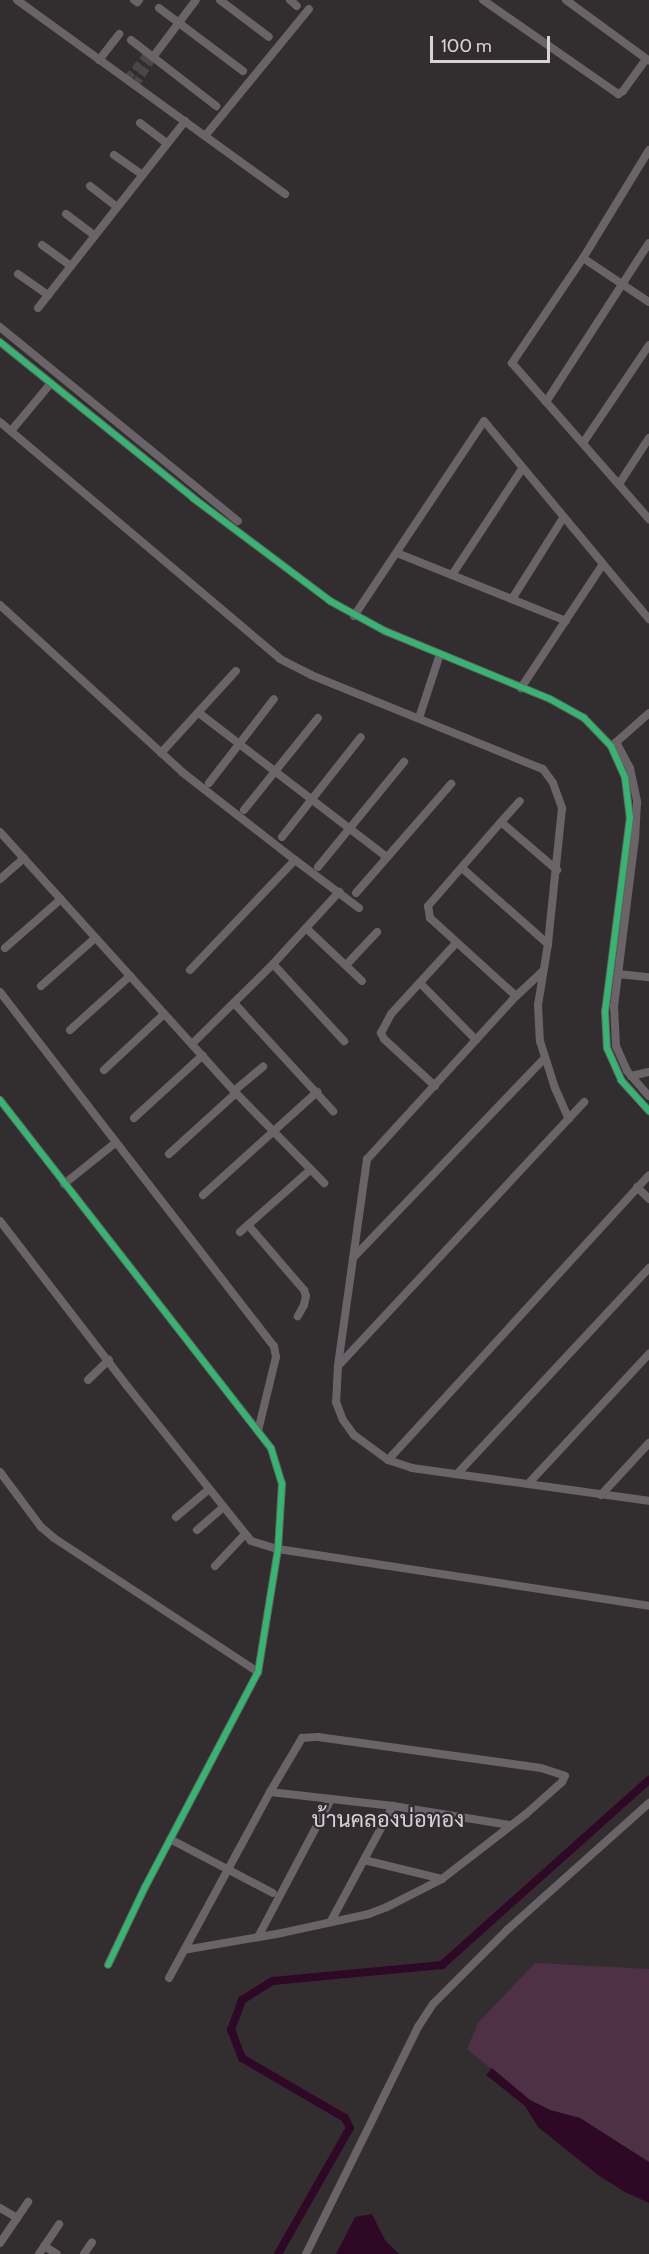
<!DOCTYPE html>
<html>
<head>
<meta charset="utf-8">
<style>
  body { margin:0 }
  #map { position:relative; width:649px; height:2254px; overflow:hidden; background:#322e30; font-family:Cabin,Sarabun,sans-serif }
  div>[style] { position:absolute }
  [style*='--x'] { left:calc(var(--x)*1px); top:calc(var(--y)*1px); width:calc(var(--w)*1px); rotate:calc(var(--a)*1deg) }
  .green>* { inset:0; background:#4f3146 }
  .water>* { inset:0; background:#2f0826 }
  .canal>* { height:8px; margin:-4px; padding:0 4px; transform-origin:4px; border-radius:4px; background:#2f0826 }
  .street-tunnel>* { height:8px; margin-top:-4px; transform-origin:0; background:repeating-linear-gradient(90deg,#4b4749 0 8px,transparent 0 12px) }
  .street>* { height:8px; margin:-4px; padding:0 4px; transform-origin:4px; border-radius:4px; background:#6a6367 }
  .cycleway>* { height:6px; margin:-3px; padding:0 3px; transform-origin:3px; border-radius:3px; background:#33b770 }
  span { translate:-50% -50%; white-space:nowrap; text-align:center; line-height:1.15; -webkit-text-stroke:4.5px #342c31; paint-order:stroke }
  .quarter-label { font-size:22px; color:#d8d2d6 }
  .scale { position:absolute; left:430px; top:36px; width:120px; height:27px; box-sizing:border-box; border:3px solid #d8d2d6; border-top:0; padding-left:8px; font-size:18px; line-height:21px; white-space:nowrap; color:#d8d2d6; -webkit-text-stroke:4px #342c31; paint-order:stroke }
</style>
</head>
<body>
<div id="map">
  <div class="green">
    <i style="clip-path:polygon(535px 1963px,649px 1969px,649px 2162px,580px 2118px,550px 2110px,530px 2100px,467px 2049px,478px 2023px)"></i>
  </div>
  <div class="water">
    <i style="clip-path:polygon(492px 2068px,530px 2100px,550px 2110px,580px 2118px,649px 2162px,649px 2203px,623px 2191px,598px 2175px,538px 2127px,525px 2106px,486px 2075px)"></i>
    <i style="clip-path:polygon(372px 2214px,385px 2240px,399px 2254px,336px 2254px,355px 2217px)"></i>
  </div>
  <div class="canal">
    <i style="--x:278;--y:2254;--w:145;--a:-60.3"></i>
    <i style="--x:350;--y:2128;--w:11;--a:-117"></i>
    <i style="--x:345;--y:2118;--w:119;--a:-149.8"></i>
    <i style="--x:242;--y:2058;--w:30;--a:-111"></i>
    <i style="--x:231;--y:2030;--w:32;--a:-70"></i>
    <i style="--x:242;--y:2000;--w:36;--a:-32"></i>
    <i style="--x:273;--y:1981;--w:170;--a:-5.4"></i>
    <i style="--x:442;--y:1965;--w:278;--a:-41.8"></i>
  </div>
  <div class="street-tunnel">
    <i style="--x:127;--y:79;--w:33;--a:-50"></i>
    <i style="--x:135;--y:85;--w:33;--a:-57"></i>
  </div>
  <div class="street">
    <i style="--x:17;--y:0;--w:331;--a:35.9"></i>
    <i style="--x:134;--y:0;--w:4;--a:34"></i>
    <i style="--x:137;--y:2;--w:3;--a:-45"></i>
    <i style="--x:220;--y:0;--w:61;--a:37.1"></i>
    <i style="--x:290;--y:0;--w:9;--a:41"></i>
    <i style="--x:483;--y:0;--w:165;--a:34.8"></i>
    <i style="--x:618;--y:94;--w:6;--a:-31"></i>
    <i style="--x:623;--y:91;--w:39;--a:-54"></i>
    <i style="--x:566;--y:0;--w:102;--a:36.2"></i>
    <i style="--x:159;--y:8;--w:105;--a:36.9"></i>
    <i style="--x:131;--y:40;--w:108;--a:37.8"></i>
    <i style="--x:153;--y:57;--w:71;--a:-53"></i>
    <i style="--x:99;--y:60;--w:33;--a:-52"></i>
    <i style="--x:140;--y:123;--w:34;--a:37"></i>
    <i style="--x:205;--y:136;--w:164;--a:-50.7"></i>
    <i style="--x:649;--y:150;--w:127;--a:121.4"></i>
    <i style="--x:583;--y:258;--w:127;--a:124.1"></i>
    <i style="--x:512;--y:363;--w:208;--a:48.7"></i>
    <i style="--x:114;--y:155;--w:35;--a:35"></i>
    <i style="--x:90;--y:186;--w:34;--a:38"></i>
    <i style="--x:66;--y:214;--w:36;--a:37"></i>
    <i style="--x:42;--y:245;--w:36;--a:36"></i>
    <i style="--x:583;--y:258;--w:79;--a:33.7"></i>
    <i style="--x:18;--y:274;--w:37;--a:35"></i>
    <i style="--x:38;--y:308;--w:238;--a:-51.8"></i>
    <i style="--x:0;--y:327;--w:307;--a:39.2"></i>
    <i style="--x:0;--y:342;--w:248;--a:38.9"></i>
    <i style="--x:193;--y:498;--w:171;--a:36.9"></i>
    <i style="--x:330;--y:601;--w:63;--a:28.6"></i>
    <i style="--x:385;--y:631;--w:178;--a:22.4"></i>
    <i style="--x:550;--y:699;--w:39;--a:29"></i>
    <i style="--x:584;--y:718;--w:39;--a:46"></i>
    <i style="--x:611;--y:746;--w:35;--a:66"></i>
    <i style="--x:625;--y:778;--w:39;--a:83"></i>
    <i style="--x:630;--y:817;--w:196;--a:97.3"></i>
    <i style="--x:605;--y:1011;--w:37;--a:87"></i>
    <i style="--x:607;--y:1048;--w:35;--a:66"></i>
    <i style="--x:621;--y:1080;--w:42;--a:47.9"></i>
    <i style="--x:546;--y:402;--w:189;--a:-57.1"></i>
    <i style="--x:0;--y:422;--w:367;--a:40.2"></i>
    <i style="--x:280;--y:659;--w:35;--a:27"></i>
    <i style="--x:311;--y:675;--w:250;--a:22.1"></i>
    <i style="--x:543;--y:769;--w:17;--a:54"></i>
    <i style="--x:553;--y:783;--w:27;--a:70"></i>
    <i style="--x:562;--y:808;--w:137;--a:95.9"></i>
    <i style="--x:548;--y:944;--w:62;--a:99.3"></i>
    <i style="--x:538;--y:1005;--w:36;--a:87"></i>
    <i style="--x:540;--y:1041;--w:49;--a:72.3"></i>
    <i style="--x:555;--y:1088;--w:34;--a:66"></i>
    <i style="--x:11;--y:431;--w:62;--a:-50.2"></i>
    <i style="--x:583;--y:443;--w:118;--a:-56"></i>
    <i style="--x:619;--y:484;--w:55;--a:-56.9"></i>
    <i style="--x:397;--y:553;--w:182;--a:21.9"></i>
    <i style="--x:603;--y:564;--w:72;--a:50.1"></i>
    <i style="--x:452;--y:575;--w:127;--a:-56.6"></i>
    <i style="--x:512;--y:599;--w:96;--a:-57.8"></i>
    <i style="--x:0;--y:605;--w:247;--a:42.5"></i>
    <i style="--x:182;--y:772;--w:143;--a:37.9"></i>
    <i style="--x:295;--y:860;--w:152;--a:133.7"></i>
    <i style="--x:354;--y:616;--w:234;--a:-56.3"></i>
    <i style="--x:484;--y:421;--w:186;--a:50.2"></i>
    <i style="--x:603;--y:564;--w:149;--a:123.5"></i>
    <i style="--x:199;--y:713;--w:237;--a:37.5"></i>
    <i style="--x:419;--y:718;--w:67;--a:-71.8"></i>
    <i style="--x:616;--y:742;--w:30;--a:62"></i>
    <i style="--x:630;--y:768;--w:35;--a:78"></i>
    <i style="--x:637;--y:802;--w:36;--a:93"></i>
    <i style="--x:635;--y:838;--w:169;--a:97.1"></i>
    <i style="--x:614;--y:1006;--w:40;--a:87.1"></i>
    <i style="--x:616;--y:1046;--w:27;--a:66"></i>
    <i style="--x:627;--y:1071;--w:33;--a:49"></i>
    <i style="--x:613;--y:745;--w:48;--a:-41.6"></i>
    <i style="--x:161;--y:753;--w:111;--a:-47.6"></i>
    <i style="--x:209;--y:783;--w:106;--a:-52.3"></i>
    <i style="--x:244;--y:810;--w:118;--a:-51.2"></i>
    <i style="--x:501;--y:822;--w:28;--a:-48"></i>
    <i style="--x:0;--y:832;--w:349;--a:47.9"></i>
    <i style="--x:234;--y:1091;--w:129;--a:45.6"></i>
    <i style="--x:282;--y:837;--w:127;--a:-51.7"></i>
    <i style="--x:295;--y:860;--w:80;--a:36.9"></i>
    <i style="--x:318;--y:867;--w:136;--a:-50.7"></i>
    <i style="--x:462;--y:868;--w:115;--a:41.5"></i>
    <i style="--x:0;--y:879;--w:32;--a:-41"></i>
    <i style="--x:356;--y:893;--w:145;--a:-48.9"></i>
    <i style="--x:306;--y:928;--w:77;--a:43.4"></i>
    <i style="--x:5;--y:948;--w:74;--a:-41.2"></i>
    <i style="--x:273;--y:964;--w:105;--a:47.3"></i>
    <i style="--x:347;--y:964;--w:44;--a:-46.8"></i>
    <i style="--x:543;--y:971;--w:37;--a:137"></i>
    <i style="--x:516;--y:996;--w:221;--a:132.4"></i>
    <i style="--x:367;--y:1159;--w:209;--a:98"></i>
    <i style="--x:338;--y:1366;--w:36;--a:93"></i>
    <i style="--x:336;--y:1402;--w:19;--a:69"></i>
    <i style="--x:343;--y:1420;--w:19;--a:54"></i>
    <i style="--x:354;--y:1435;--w:42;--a:36.3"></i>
    <i style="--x:388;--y:1460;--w:25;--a:18"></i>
    <i style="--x:412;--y:1468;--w:239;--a:7.9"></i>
    <i style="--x:618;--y:974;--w:31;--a:6"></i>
    <i style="--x:420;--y:983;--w:80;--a:45.5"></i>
    <i style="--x:41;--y:986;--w:72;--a:-41.6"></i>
    <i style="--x:0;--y:992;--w:448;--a:52.3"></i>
    <i style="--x:274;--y:1346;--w:11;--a:80"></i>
    <i style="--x:276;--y:1357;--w:76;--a:103.7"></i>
    <i style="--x:516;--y:996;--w:116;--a:-137.8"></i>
    <i style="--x:430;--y:918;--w:12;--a:-99"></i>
    <i style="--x:428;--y:906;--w:111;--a:-49"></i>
    <i style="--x:501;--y:822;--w:74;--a:40.6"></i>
    <i style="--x:234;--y:1003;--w:147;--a:47.5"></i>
    <i style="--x:70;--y:1030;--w:81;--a:-42"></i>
    <i style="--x:192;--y:1044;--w:114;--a:-44.6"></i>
    <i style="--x:273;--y:964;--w:98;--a:-47.5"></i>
    <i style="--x:104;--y:1070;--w:82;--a:-43"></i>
    <i style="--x:631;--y:1076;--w:18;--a:-13"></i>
    <i style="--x:435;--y:1086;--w:69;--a:-137.3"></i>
    <i style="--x:384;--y:1039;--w:7;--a:-117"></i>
    <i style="--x:381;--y:1033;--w:21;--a:-62"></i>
    <i style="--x:391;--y:1014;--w:96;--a:-47.5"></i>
    <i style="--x:234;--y:1091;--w:38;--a:-40"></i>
    <i style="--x:0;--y:1100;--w:441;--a:52.1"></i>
    <i style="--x:271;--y:1448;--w:38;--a:73"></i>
    <i style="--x:282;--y:1484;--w:65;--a:93.5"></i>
    <i style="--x:278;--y:1549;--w:125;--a:99.2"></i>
    <i style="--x:258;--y:1672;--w:243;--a:117.7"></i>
    <i style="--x:145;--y:1887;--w:86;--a:115.4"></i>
    <i style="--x:134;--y:1118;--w:93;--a:-42.4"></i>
    <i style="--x:169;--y:1154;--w:91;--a:-42.3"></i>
    <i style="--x:64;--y:1184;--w:65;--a:-38.8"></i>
    <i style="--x:637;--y:1187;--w:17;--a:45"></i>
    <i style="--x:203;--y:1195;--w:154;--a:-42.1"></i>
    <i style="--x:0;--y:1221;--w:208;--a:52.4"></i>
    <i style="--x:127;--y:1386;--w:198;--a:51.3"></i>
    <i style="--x:251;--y:1541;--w:28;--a:17"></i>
    <i style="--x:278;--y:1549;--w:375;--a:8.7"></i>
    <i style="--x:248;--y:1225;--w:86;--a:49.3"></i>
    <i style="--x:304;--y:1290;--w:6;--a:72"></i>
    <i style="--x:306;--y:1296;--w:9;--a:103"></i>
    <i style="--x:304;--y:1305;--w:13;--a:119"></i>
    <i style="--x:240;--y:1232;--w:94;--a:-41.5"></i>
    <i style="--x:353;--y:1258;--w:277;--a:-46.2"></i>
    <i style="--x:338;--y:1366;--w:361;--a:-47"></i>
    <i style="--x:88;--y:1380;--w:29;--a:-44"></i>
    <i style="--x:388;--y:1460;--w:386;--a:-47.5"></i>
    <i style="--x:0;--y:1472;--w:69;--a:53.3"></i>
    <i style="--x:41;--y:1527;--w:17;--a:40"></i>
    <i style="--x:54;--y:1538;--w:244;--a:33.3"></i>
    <i style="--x:457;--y:1474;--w:282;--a:-47"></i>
    <i style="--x:528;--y:1484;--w:178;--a:-47.1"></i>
    <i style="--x:601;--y:1495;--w:71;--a:-47.3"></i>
    <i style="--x:176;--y:1517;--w:43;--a:-40.3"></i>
    <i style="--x:197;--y:1530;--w:35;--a:-41"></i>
    <i style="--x:215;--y:1566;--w:44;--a:-46.8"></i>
    <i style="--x:270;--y:1792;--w:124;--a:6.5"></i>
    <i style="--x:393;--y:1806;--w:118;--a:9.3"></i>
    <i style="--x:170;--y:1839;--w:116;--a:27.7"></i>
    <i style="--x:364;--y:1860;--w:80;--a:13.7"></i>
    <i style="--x:331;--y:1921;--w:131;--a:-61.7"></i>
    <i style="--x:258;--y:1937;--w:156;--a:-62.1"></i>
    <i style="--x:169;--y:1978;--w:212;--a:-61.5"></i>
    <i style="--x:270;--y:1792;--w:63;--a:-59.3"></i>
    <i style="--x:302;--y:1738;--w:16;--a:-4"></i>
    <i style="--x:318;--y:1737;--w:225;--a:7.9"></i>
    <i style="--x:541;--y:1768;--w:25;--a:18"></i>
    <i style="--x:565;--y:1776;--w:7;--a:117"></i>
    <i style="--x:562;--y:1782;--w:48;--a:138.4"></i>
    <i style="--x:526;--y:1814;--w:106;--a:142.3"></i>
    <i style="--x:442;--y:1879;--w:62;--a:153"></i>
    <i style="--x:387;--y:1907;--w:19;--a:159"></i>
    <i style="--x:369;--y:1914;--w:89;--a:167.7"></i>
    <i style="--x:282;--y:1933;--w:99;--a:170.2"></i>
    <i style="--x:0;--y:2208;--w:20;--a:30"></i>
    <i style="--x:0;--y:2243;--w:50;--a:-55.7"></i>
    <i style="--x:44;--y:2246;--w:15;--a:32"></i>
    <i style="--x:39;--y:2254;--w:36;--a:-56"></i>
    <i style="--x:84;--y:2254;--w:14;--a:-56"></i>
    <i style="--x:306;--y:2254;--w:163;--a:-63.7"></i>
    <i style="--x:378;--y:2108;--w:90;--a:-63.7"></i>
    <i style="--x:418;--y:2027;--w:27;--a:-57"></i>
    <i style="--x:433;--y:2004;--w:105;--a:-45"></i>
    <i style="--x:507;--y:1930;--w:191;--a:-41.8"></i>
  </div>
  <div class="cycleway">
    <i style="--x:0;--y:342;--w:248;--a:38.9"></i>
    <i style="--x:193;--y:498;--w:171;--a:36.9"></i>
    <i style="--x:330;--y:601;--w:63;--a:28.6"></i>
    <i style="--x:385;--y:631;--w:178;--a:22.4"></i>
    <i style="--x:550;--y:699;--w:39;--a:29"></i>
    <i style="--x:584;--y:718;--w:39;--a:46"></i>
    <i style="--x:611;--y:746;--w:35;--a:66"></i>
    <i style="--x:625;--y:778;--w:39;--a:83"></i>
    <i style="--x:630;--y:817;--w:196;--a:97.3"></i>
    <i style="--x:605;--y:1011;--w:37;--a:87"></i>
    <i style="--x:607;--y:1048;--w:35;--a:66"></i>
    <i style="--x:621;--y:1080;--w:42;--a:47.9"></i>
    <i style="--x:0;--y:1100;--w:441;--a:52.1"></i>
    <i style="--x:271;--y:1448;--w:38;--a:73"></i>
    <i style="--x:282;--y:1484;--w:65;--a:93.5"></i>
    <i style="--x:278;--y:1549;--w:125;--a:99.2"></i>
    <i style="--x:258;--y:1672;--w:243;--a:117.7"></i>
    <i style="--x:145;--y:1887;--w:86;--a:115.4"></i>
  </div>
  <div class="quarter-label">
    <span style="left:388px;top:1820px">บ้านคลองบ่อทอง</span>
  </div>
  <div class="scale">100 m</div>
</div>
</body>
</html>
